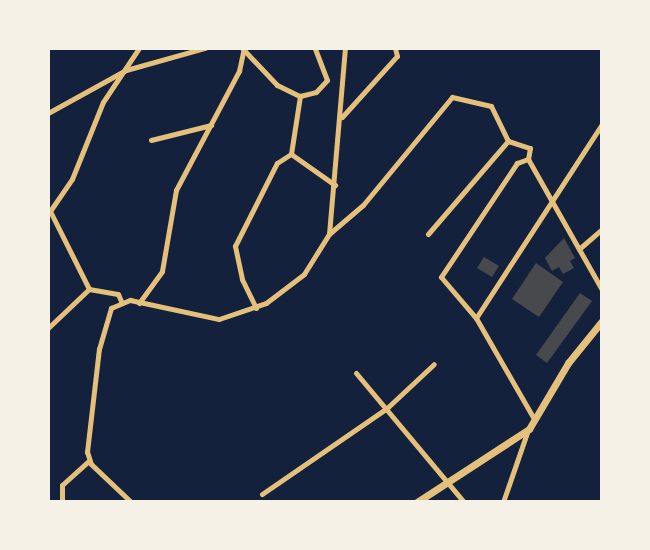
<!DOCTYPE html>
<html>
<head>
<meta charset="utf-8">
<style>
  body { margin:0 }
  #map { position:relative; width:650px; height:550px; overflow:hidden; background:#14213d; font-family:"Exo 2",sans-serif }
  div>[style] { position:absolute }
  [style*='--x'] { left:calc(var(--x)*1px); top:calc(var(--y)*1px); width:calc(var(--w)*1px); rotate:calc(var(--a)*1deg) }
  .building>* { inset:0; background:#48494c }
  .minor>* { height:5px; margin:-2.5px; padding:0 2.5px; transform-origin:2.5px; border-radius:2.5px; background:#e5c07b }
  .tertiary>* { height:7px; margin:-3.5px; padding:0 3.5px; transform-origin:3.5px; border-radius:3.5px; background:#e5c07b }
  span { translate:-50% -50%; white-space:nowrap; text-align:center; line-height:1.15; -webkit-text-stroke:6px #f6f1e7; paint-order:stroke }
  .frame { position:absolute; inset:0; border:50px solid #f6f1e7; pointer-events:none }
</style>
</head>
<body>
<div id="map">
  <div class="building">
    <i style="clip-path:polygon(564px 238px,575px 258px,570px 261px,574px 268px,563px 274px,559px 267px,552px 271px,545px 258px)"></i>
    <i style="clip-path:polygon(484px 257px,499px 266px,492px 277px,477px 268px)"></i>
    <i style="clip-path:polygon(536px 263px,563px 282px,539px 317px,512px 299px)"></i>
    <i style="clip-path:polygon(580px 293px,592px 301px,547px 363px,536px 355px)"></i>
  </div>
  <div class="minor">
    <i style="--x:242;--y:48;--w:51;--a:46.6"></i>
    <i style="--x:277;--y:85;--w:25;--a:26"></i>
    <i style="--x:300;--y:96;--w:16;--a:-14"></i>
    <i style="--x:316;--y:92;--w:16;--a:-47"></i>
    <i style="--x:327;--y:80;--w:34;--a:-111"></i>
    <i style="--x:48;--y:113;--w:89;--a:-28.9"></i>
    <i style="--x:126;--y:70;--w:82;--a:-15.6"></i>
    <i style="--x:342;--y:117;--w:82;--a:-48"></i>
    <i style="--x:397;--y:56;--w:8;--a:-104"></i>
    <i style="--x:151;--y:140;--w:62;--a:-14"></i>
    <i style="--x:291;--y:154;--w:54;--a:35.2"></i>
    <i style="--x:528;--y:159;--w:12;--a:160"></i>
    <i style="--x:517;--y:163;--w:137;--a:123.7"></i>
    <i style="--x:441;--y:277;--w:54;--a:49.5"></i>
    <i style="--x:476;--y:318;--w:116;--a:60.1"></i>
    <i style="--x:528;--y:159;--w:150;--a:60.5"></i>
    <i style="--x:50;--y:211;--w:87;--a:63.4"></i>
    <i style="--x:48;--y:214;--w:42;--a:-55.6"></i>
    <i style="--x:72;--y:179;--w:83;--a:-68.1"></i>
    <i style="--x:103;--y:102;--w:65;--a:-56.3"></i>
    <i style="--x:329;--y:234;--w:45;--a:-40.5"></i>
    <i style="--x:363;--y:205;--w:140;--a:-50.5"></i>
    <i style="--x:452;--y:97;--w:40;--a:13"></i>
    <i style="--x:491;--y:106;--w:39;--a:64"></i>
    <i style="--x:508;--y:141;--w:23;--a:18"></i>
    <i style="--x:530;--y:148;--w:11;--a:100"></i>
    <i style="--x:428;--y:234;--w:123;--a:-49.3"></i>
    <i style="--x:579;--y:249;--w:30;--a:-41"></i>
    <i style="--x:139;--y:303;--w:39;--a:-54"></i>
    <i style="--x:162;--y:271;--w:82;--a:-80.2"></i>
    <i style="--x:176;--y:190;--w:135;--a:-62.1"></i>
    <i style="--x:239;--y:71;--w:24;--a:-78"></i>
    <i style="--x:256;--y:308;--w:32;--a:-116"></i>
    <i style="--x:242;--y:279;--w:34;--a:-102"></i>
    <i style="--x:235;--y:246;--w:93;--a:-63.2"></i>
    <i style="--x:277;--y:163;--w:17;--a:-33"></i>
    <i style="--x:291;--y:154;--w:59;--a:-81.2"></i>
    <i style="--x:476;--y:318;--w:231;--a:-57"></i>
    <i style="--x:48;--y:328;--w:57;--a:-43.6"></i>
    <i style="--x:89;--y:289;--w:29;--a:10"></i>
    <i style="--x:118;--y:294;--w:8;--a:67"></i>
    <i style="--x:356;--y:373;--w:168;--a:50.1"></i>
    <i style="--x:262;--y:494;--w:152;--a:-34.5"></i>
    <i style="--x:387;--y:408;--w:64;--a:-43.1"></i>
    <i style="--x:62;--y:502;--w:17;--a:-90"></i>
    <i style="--x:62;--y:485;--w:36;--a:-42"></i>
    <i style="--x:131;--y:502;--w:55;--a:-136.5"></i>
    <i style="--x:91;--y:464;--w:13;--a:-108"></i>
    <i style="--x:87;--y:452;--w:104;--a:-83.4"></i>
    <i style="--x:99;--y:349;--w:43;--a:-73.7"></i>
    <i style="--x:111;--y:308;--w:21;--a:-23"></i>
    <i style="--x:130;--y:300;--w:91;--a:12.1"></i>
    <i style="--x:219;--y:319;--w:50;--a:-18.8"></i>
    <i style="--x:266;--y:303;--w:48;--a:-37.3"></i>
    <i style="--x:304;--y:274;--w:47;--a:-58"></i>
    <i style="--x:329;--y:234;--w:187;--a:-85.1"></i>
    <i style="--x:503;--y:502;--w:76;--a:-70.9"></i>
  </div>
  <div class="tertiary">
    <i style="--x:417;--y:502;--w:134;--a:-33.1"></i>
    <i style="--x:529;--y:429;--w:77;--a:-59.4"></i>
    <i style="--x:568;--y:363;--w:54;--a:-51"></i>
  </div>
  <div class="frame"></div>
</div>
</body>
</html>
